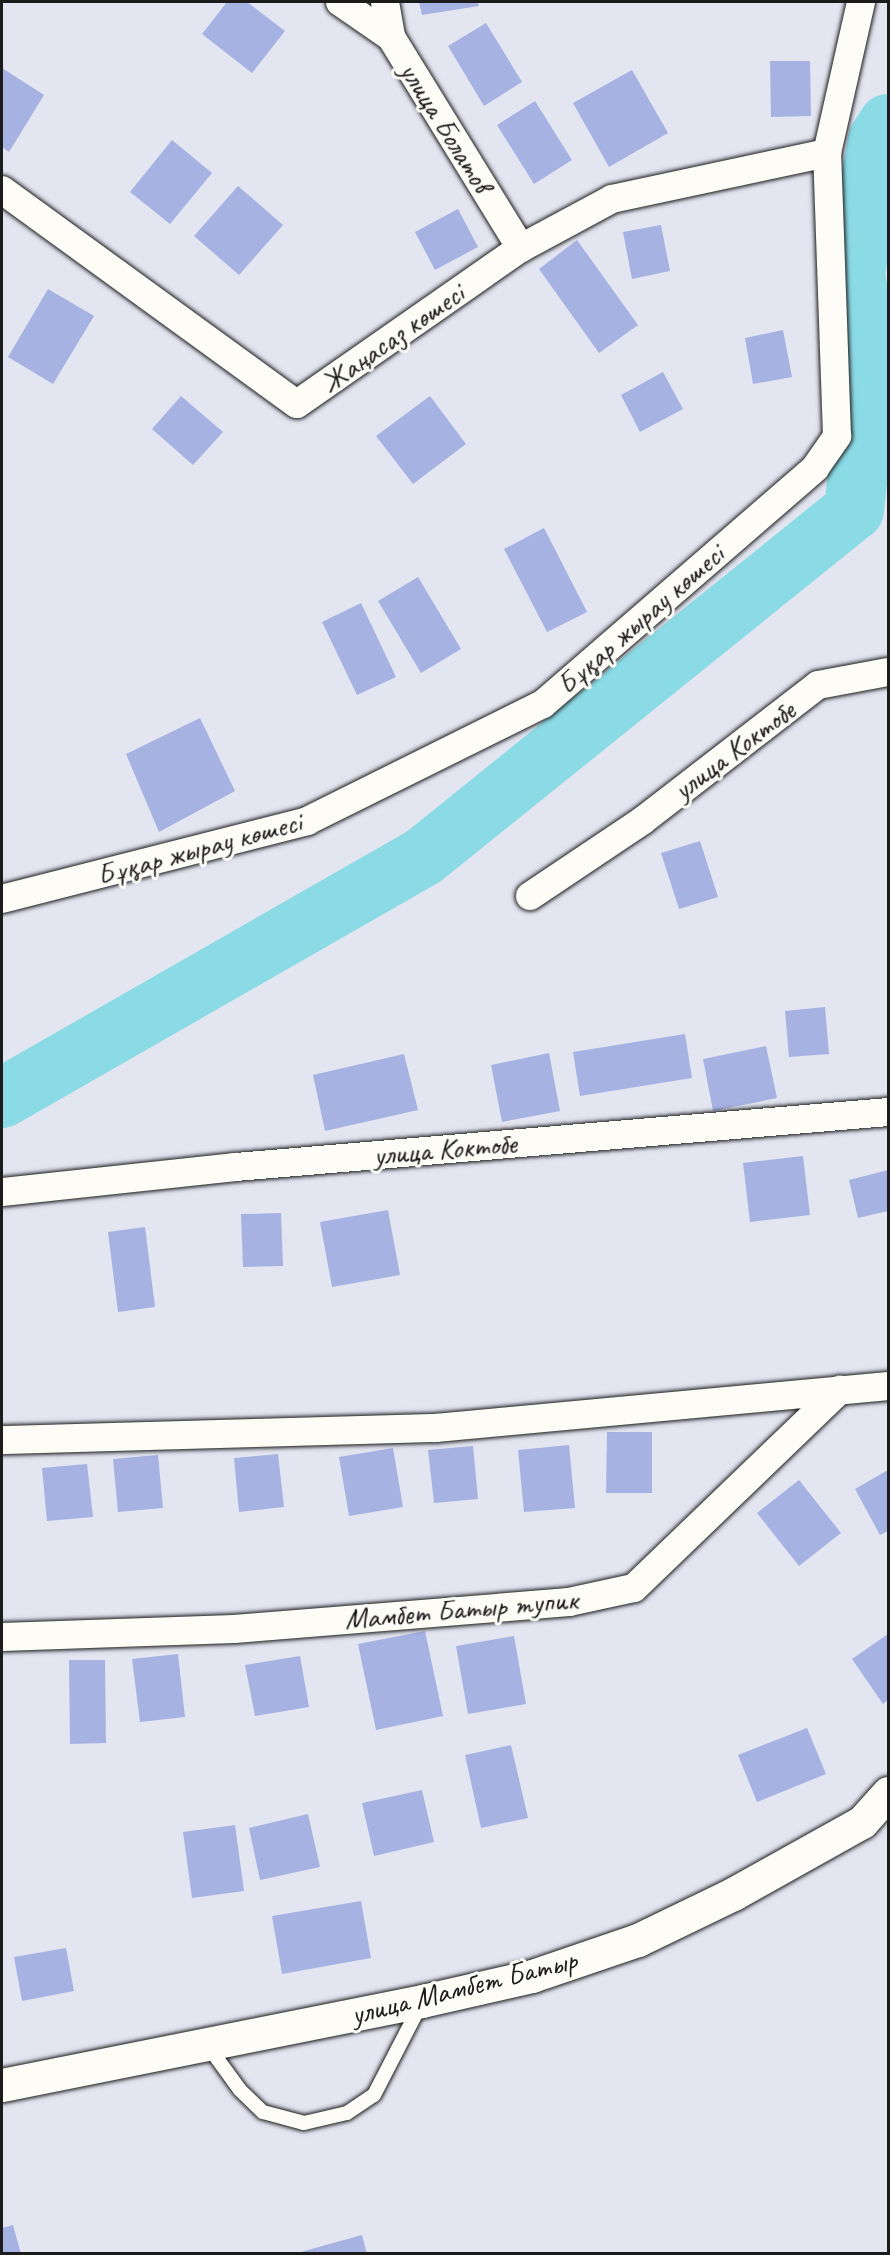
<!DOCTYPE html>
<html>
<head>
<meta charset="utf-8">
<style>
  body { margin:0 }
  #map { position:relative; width:890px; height:2255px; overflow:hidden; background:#e3e6f1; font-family:Caveat,sans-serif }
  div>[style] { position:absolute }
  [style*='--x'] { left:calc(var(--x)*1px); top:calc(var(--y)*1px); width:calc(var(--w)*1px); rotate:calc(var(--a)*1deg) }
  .river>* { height:60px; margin:-30px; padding:0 30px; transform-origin:30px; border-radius:30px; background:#8bdbe6 }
  .building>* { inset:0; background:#a6b2e2 }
  .roads { filter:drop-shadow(0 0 2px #1c1c1c) drop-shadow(0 0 2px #1c1c1c) }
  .lane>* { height:14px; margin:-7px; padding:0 7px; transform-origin:7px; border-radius:7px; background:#fdfcf7 }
  .street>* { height:28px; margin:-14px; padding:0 14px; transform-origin:14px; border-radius:14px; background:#fdfcf7 }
  .secondary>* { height:33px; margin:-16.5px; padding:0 16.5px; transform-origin:16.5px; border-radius:16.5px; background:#fdfcf7 }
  span { translate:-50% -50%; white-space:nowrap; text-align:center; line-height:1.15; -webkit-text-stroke:6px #fdfcf7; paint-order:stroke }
  .street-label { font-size:30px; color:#1c1c1c }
  .frame { position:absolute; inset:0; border:3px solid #1c1c1c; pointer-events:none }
</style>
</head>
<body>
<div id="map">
  <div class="river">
    <i style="--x:2;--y:1098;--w:485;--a:-29.8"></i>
    <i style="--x:423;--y:857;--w:553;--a:-38.84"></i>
    <i style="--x:854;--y:510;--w:139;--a:-83.8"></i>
    <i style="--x:869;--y:372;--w:100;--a:-98"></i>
    <i style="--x:855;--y:273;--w:135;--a:-80.2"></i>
    <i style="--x:878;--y:140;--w:19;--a:-58"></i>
  </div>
  <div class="building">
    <i style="clip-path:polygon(227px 2px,247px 2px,285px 31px,252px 73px,202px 34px)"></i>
    <i style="clip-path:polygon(419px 2px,478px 2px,479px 6px,422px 15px)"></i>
    <i style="clip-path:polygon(486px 23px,522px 82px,484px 106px,448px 46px)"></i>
    <i style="clip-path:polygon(770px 61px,810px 61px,811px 116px,771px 117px)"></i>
    <i style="clip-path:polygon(2px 68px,44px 95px,9px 152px,2px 147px)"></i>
    <i style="clip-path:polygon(632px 70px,668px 133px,609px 167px,573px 103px)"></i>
    <i style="clip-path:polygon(535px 101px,572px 160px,534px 184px,497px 125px)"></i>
    <i style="clip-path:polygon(172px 140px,212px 173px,170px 224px,130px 192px)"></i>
    <i style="clip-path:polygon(238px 186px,283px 225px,239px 275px,194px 236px)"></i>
    <i style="clip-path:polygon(458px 209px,478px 247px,435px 270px,415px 232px)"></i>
    <i style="clip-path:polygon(661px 225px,670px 271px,632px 279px,623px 232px)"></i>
    <i style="clip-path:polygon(577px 240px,638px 325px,599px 353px,539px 269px)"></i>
    <i style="clip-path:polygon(48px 289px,94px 316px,53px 384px,8px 357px)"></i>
    <i style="clip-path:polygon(783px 330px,792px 377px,753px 384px,745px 338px)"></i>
    <i style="clip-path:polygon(663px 372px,683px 409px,640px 432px,621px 395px)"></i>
    <i style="clip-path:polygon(181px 396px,223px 432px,193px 465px,152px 429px)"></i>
    <i style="clip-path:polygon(430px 396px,466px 444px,413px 484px,376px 436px)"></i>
    <i style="clip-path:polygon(544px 528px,587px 612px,547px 632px,504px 549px)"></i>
    <i style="clip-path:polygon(418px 577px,461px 649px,421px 673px,378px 601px)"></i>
    <i style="clip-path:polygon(361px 603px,396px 677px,357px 695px,322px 622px)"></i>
    <i style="clip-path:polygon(200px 718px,235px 791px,159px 832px,126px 754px)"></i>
    <i style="clip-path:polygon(700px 841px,718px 897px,679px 909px,661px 853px)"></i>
    <i style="clip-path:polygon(825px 1007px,829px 1054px,789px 1057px,785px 1011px)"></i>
    <i style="clip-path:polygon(685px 1034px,692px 1078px,580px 1096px,573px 1052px)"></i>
    <i style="clip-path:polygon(766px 1046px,777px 1098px,713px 1111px,703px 1059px)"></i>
    <i style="clip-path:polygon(549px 1053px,560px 1111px,502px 1122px,491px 1065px)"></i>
    <i style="clip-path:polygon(404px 1054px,418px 1110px,325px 1131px,313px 1075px)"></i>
    <i style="clip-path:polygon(803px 1156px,810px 1215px,750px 1222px,743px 1163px)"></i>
    <i style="clip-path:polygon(888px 1170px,888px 1211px,858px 1218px,849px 1180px)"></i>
    <i style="clip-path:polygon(388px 1210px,400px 1275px,332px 1287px,320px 1222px)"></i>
    <i style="clip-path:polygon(281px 1213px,283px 1266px,243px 1267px,241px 1214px)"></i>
    <i style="clip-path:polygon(145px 1227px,155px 1307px,118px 1312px,108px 1232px)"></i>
    <i style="clip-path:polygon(607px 1432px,652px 1432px,652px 1493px,606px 1493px)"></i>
    <i style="clip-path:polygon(569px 1445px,575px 1508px,524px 1512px,518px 1450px)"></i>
    <i style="clip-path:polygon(473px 1446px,478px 1499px,434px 1503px,428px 1450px)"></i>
    <i style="clip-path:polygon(393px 1448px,403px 1507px,349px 1516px,339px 1457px)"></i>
    <i style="clip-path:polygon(278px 1454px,284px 1507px,239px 1512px,234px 1458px)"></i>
    <i style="clip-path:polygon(158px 1455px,163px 1508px,118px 1512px,113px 1459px)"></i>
    <i style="clip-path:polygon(87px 1464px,93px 1517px,47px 1521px,42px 1468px)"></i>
    <i style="clip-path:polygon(888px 1470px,888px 1531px,880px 1535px,855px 1489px)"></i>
    <i style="clip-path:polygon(799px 1480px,841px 1533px,799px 1566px,757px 1513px)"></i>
    <i style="clip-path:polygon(425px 1631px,443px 1716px,376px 1730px,358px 1644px)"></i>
    <i style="clip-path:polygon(888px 1634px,888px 1700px,883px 1704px,852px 1659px)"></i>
    <i style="clip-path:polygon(514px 1636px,526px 1704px,468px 1714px,456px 1646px)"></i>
    <i style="clip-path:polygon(178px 1654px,185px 1717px,140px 1722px,132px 1659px)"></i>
    <i style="clip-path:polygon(300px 1656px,309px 1707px,255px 1716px,245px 1665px)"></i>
    <i style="clip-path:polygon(69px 1660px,105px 1660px,106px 1743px,70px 1744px)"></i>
    <i style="clip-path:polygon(807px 1728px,826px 1774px,757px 1802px,738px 1755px)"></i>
    <i style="clip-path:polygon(511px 1745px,528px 1818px,481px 1828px,465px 1755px)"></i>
    <i style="clip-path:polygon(422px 1790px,434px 1842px,374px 1856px,362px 1803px)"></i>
    <i style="clip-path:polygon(308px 1814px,320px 1867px,260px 1880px,249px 1828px)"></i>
    <i style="clip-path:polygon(235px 1825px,244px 1891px,192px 1898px,183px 1832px)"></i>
    <i style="clip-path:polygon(361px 1901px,371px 1958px,282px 1974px,272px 1916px)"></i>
    <i style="clip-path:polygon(66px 1948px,74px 1991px,22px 2001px,14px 1957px)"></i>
    <i style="clip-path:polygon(13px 2225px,21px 2254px,2px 2254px,2px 2228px)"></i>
    <i style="clip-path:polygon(362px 2235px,367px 2254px,297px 2254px,297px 2253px)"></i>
  </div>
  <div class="roads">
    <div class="lane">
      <i style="--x:208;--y:2046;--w:54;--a:54"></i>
      <i style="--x:240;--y:2090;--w:32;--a:44"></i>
      <i style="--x:263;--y:2112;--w:42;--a:15"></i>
      <i style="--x:304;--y:2123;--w:44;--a:-13.1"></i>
      <i style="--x:347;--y:2113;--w:32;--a:-34"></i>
      <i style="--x:374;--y:2095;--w:102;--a:-62.7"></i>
    </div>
    <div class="street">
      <i style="--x:340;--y:2;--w:62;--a:34.5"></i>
      <i style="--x:385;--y:2;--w:36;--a:80"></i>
      <i style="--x:391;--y:37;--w:248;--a:58.4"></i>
      <i style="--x:2;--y:190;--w:364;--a:36"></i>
      <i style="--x:297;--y:404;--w:273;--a:-34.9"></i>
      <i style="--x:521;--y:248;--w:103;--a:-28.3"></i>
      <i style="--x:612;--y:199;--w:220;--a:-12.1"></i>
      <i style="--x:530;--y:896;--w:135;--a:-33.8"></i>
      <i style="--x:642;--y:821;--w:222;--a:-37.7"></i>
      <i style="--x:818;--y:685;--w:71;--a:-10.5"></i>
      <i style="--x:2;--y:899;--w:315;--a:-14.3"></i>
      <i style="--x:307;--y:821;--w:263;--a:-26.4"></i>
      <i style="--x:543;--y:704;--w:360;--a:-40.9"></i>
      <i style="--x:815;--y:468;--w:39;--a:-55"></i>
      <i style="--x:837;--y:436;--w:283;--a:-92"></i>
      <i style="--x:827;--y:153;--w:155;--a:-77.3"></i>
      <i style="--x:2;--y:1192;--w:235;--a:-6.1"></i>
      <i style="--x:236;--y:1167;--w:654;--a:-4.82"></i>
      <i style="--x:2;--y:1440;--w:434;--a:-1.6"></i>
      <i style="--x:436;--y:1428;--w:454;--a:-5.3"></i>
      <i style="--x:2;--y:1637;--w:232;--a:-2"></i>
      <i style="--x:234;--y:1629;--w:336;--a:-4.6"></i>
      <i style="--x:569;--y:1602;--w:66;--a:-12.2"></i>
      <i style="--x:634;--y:1588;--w:286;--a:-43.9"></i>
    </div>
    <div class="secondary">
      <i style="--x:2;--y:2085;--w:428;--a:-11.3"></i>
      <i style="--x:422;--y:2001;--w:113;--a:-12.8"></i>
      <i style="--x:532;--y:1976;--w:112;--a:-18.8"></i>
      <i style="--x:638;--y:1940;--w:106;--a:-25.8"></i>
      <i style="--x:733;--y:1894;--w:148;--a:-29.2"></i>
      <i style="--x:862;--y:1822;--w:39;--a:-48"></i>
    </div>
  </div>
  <div class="street-label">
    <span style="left:446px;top:127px;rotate:58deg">улица Болатов</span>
    <span style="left:392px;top:338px;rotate:-35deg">Жаңасаз көшесі</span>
    <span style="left:640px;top:619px;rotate:-41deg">Бұқар жырау көшесі</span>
    <span style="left:734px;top:750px;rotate:-37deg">улица Коктобе</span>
    <span style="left:199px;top:848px;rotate:-15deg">Бұқар жырау көшесі</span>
    <span style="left:445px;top:1149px;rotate:-5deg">улица Коктобе</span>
    <span style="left:461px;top:1609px;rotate:-5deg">Мамбет Батыр тупик</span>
    <span style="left:464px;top:1987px;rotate:-14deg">улица Мамбет Батыр</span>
  </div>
  <div class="frame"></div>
</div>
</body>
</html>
